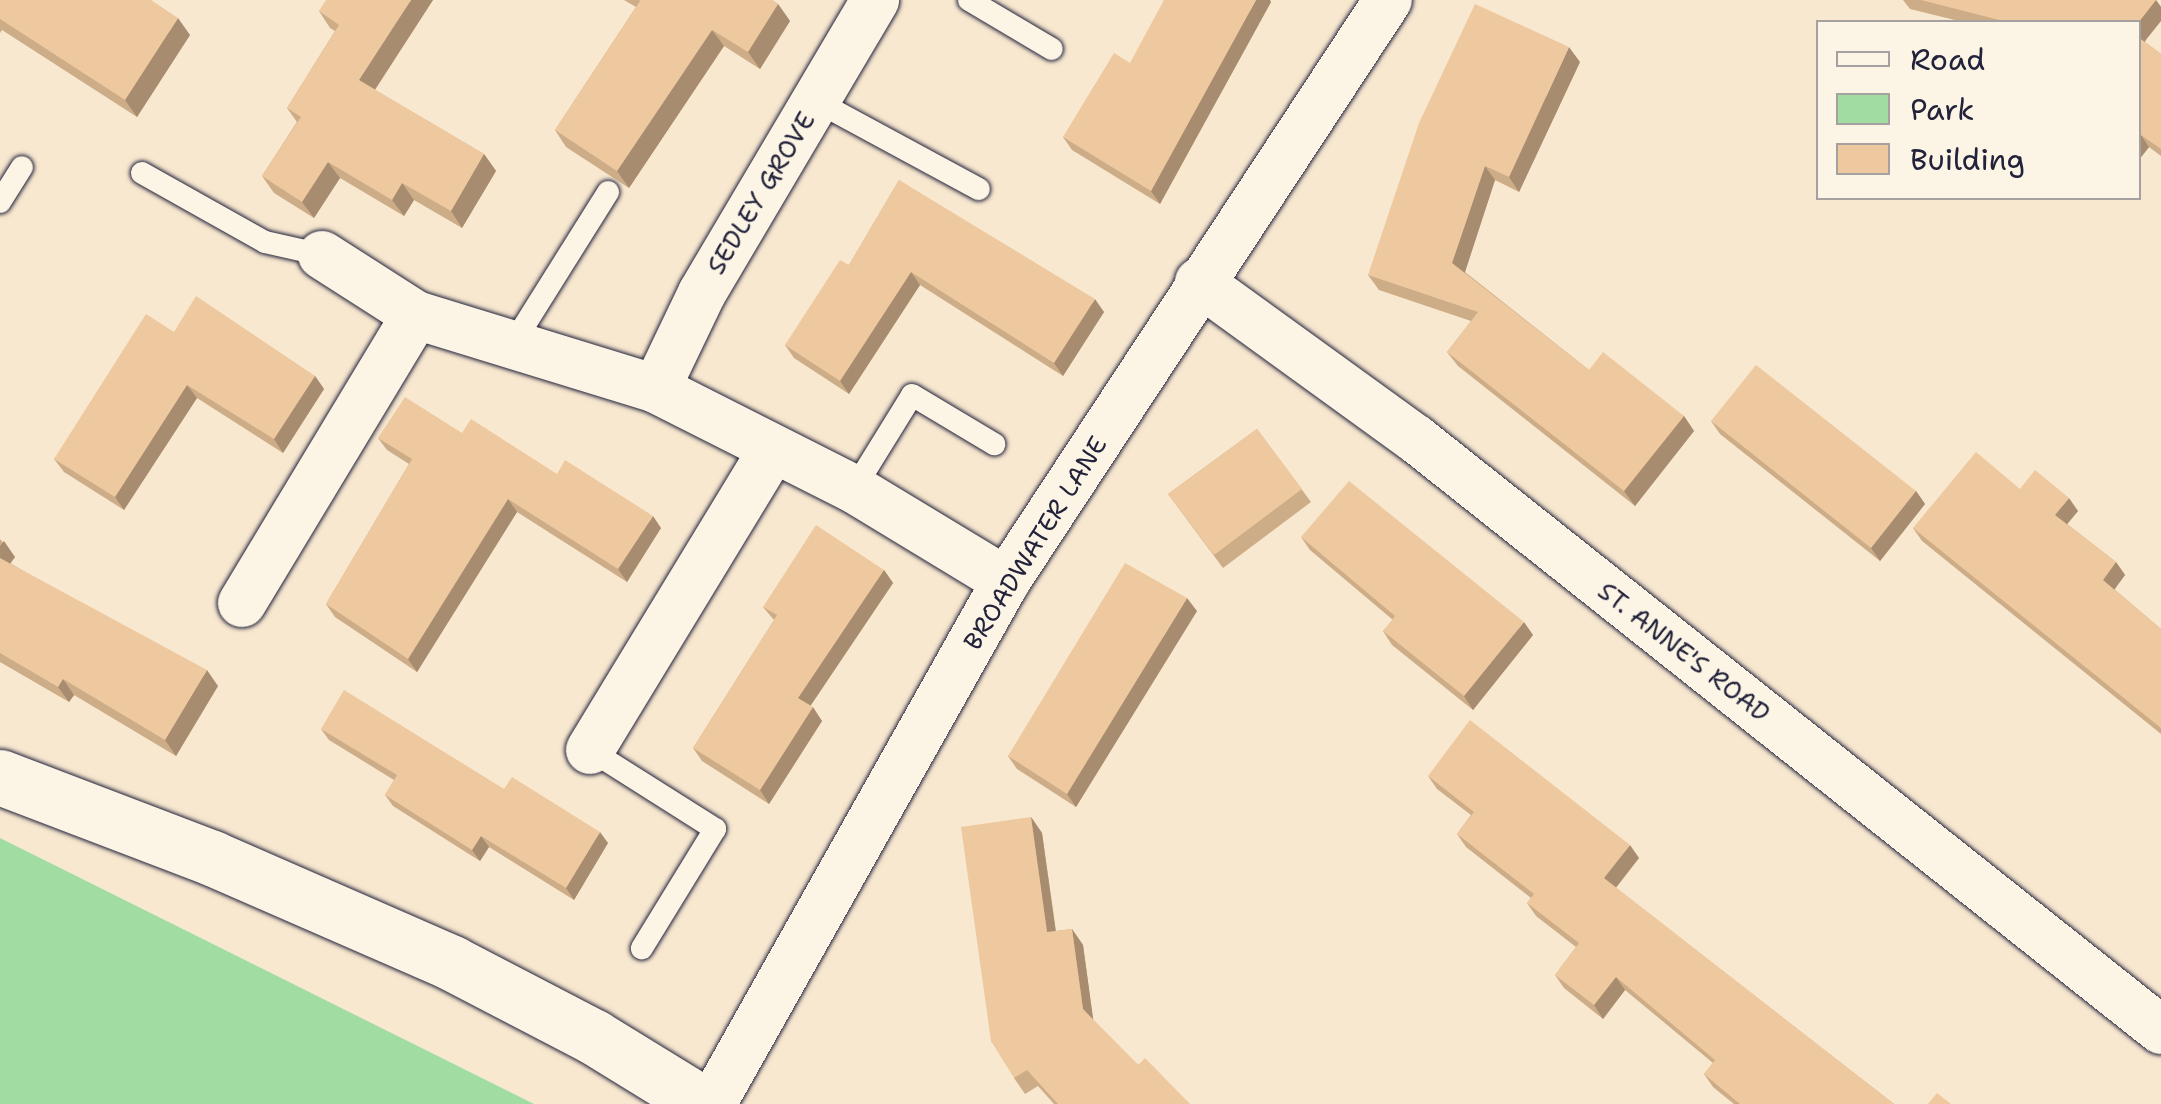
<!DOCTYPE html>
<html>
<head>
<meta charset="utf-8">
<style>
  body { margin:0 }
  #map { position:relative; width:2161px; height:1104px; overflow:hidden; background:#f8e8d0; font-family:"Shantell Sans",sans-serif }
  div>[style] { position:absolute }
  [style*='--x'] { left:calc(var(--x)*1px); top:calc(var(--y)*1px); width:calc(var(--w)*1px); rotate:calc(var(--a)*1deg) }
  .green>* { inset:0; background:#a1dca2 }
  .roads { filter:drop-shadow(0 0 2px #22223b) drop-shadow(0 0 2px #22223b) }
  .service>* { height:22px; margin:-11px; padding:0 11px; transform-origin:11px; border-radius:11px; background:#fcf5e5 }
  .minor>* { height:48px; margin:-24px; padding:0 24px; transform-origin:24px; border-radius:24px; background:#fcf5e5 }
  .tertiary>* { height:55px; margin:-27.5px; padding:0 27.5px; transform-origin:27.5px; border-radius:27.5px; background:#fcf5e5 }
  .wall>* { inset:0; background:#cdac88 }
  .shaded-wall>* { inset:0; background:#a78c6f }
  .building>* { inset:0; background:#eec89e }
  span { translate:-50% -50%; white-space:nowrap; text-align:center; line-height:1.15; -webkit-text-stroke:8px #fcf5e5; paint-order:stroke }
  .street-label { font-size:25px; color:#22223b }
  .legend { position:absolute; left:1816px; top:20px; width:325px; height:180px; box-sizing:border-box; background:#fcf5e5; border:2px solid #a5a1a1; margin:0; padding:12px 18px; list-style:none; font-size:30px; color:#22223b }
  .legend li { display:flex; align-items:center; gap:20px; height:50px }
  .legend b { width:50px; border:2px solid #a5a1a1 }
</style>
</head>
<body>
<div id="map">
  <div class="green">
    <i style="clip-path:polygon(0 838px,534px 1104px,0 1104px)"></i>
  </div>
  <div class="roads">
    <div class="service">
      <i style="--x:969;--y:0;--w:96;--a:30.6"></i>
      <i style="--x:816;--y:101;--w:185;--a:28.4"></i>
      <i style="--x:142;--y:173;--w:141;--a:29.3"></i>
      <i style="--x:265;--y:242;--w:58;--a:12.8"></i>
      <i style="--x:0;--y:202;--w:41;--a:-57.8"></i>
      <i style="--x:514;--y:342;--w:177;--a:-57.9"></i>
      <i style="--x:854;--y:489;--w:110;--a:-58.3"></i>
      <i style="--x:912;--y:395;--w:96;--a:30.9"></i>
      <i style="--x:590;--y:750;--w:148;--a:32.3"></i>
      <i style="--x:715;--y:829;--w:140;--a:121.5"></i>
    </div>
    <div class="minor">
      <i style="--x:322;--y:255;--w:112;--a:32.6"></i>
      <i style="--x:416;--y:315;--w:251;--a:17.1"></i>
      <i style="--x:656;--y:389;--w:222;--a:26.8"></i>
      <i style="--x:854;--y:489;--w:178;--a:31.2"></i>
      <i style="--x:1199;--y:282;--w:268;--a:35.9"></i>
      <i style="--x:1416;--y:439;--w:951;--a:38.42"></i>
      <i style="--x:656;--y:389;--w:106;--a:-64.4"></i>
      <i style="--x:702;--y:293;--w:340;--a:-59.4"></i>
      <i style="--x:242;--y:603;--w:336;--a:-58.9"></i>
      <i style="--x:590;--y:750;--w:352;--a:-58.7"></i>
      <i style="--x:712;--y:1104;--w:600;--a:-60.66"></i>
      <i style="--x:1006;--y:581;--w:695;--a:-56.68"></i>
    </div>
    <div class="tertiary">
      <i style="--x:0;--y:777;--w:227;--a:20.9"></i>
      <i style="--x:212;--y:858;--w:262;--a:23.6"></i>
      <i style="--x:452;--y:963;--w:160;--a:27.5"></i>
      <i style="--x:594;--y:1037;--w:128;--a:31.6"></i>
    </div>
  </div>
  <div class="wall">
    <i style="clip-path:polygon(0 0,190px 35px,137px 117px,2px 30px,0 33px)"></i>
    <i style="clip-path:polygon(433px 0,375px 90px,484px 154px,496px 171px,462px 228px,414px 200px,404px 216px,340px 178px,314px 218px,274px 193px,262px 176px,297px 122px,287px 108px,335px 31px,330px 28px,319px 11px)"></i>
    <i style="clip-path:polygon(624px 0,772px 0,778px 4px,790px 21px,760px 69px,724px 46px,629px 188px,566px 147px,555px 130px,636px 7px)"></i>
    <i style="clip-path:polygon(1903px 0,2156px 0,2161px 7px,2145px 42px,2161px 54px,2161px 156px,2149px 147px,2138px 161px,2138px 22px,1963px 22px,1910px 9px)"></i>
    <i style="clip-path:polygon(1271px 2px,1160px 204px,1072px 150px,1063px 137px,1130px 63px)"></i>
    <i style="clip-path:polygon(1580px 62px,1519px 192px,1495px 180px,1465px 272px,1589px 370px,1684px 416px,1694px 431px,1635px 506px,1458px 366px,1447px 352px,1471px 321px,1379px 290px,1368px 275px)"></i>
    <i style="clip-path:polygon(899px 180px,1104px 312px,1063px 376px,920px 285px,849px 394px,794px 358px,785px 345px,849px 265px)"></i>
    <i style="clip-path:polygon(174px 332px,315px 376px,324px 389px,283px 453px,197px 398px,124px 510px,64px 472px,54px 459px)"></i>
    <i style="clip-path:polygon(1711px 421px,1916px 491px,1925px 504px,1880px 561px,1720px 434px)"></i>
    <i style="clip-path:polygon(1257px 429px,1311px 502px,1223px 568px,1168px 494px)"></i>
    <i style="clip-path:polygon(462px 433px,557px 474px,661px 528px,627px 582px,517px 512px,417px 672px,335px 617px,326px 604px,409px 464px,387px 450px,378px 438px)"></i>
    <i style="clip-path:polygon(2020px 489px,2078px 511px,2067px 524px,2116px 562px,2125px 575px,2114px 589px,2161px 629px,2161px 734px,1922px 541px,1913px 528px)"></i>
    <i style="clip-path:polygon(1301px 537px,1533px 635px,1473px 710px,1392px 645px,1383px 631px,1393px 620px,1310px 550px)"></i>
    <i style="clip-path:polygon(0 539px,15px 557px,10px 563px,218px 686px,176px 756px,74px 695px,69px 702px,0 662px)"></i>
    <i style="clip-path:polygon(884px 570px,893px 583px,810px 706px,822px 721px,769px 804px,702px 761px,693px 748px,774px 620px,763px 607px)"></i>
    <i style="clip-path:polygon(1197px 611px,1076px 807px,1017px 769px,1008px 756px)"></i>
    <i style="clip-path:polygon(321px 729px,504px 789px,608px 843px,574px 900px,489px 847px,480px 861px,393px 806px,385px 795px,394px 780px,329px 740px)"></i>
    <i style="clip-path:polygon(1428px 776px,1639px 858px,1616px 888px,1894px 1104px,1734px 1104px,1713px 1087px,1704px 1074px,1713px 1063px,1625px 990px,1603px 1019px,1564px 988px,1555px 975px,1576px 947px,1536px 916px,1527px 903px,1531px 898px,1466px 847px,1457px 834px,1471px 815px,1437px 789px)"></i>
    <i style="clip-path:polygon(1031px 817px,1042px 833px,1056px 931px,1072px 929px,1083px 945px,1093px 1020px,1138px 1065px,1190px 1104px,1054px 1104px,1038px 1086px,1025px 1094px,1014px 1078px)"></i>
  </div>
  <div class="shaded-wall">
    <i style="clip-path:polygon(411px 0,433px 0,370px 97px,359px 80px)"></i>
    <i style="clip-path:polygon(1256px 0,1270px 0,1271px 2px,1160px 204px,1151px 191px)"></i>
    <i style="clip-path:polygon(2156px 0,2161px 7px,2161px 21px,2141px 46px,2138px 42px,2138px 23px)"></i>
    <i style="clip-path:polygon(778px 4px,790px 21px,760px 69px,748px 52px)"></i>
    <i style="clip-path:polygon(178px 18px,190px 35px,137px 117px,125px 100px)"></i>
    <i style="clip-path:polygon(712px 30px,724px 46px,629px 188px,617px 171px)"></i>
    <i style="clip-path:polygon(1569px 47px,1580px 62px,1519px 192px,1509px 177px)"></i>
    <i style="clip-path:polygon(2139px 132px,2149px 147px,2138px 161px)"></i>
    <i style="clip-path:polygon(484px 154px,496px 171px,462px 228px,451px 211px)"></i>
    <i style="clip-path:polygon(328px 162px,340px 178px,314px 218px,302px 202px)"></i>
    <i style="clip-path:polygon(1485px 166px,1495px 180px,1463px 278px,1452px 263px)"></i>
    <i style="clip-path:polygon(402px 183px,414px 200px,404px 216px,392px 200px)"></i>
    <i style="clip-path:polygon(911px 272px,920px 285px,849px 394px,840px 381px)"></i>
    <i style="clip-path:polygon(1095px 299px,1104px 312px,1063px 376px,1054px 363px)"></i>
    <i style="clip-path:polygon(315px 376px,324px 389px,283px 453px,274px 439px)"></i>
    <i style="clip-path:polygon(187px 385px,197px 398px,124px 510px,115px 497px)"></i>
    <i style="clip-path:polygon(1684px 416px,1694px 431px,1635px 506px,1624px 491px)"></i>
    <i style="clip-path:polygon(1916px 491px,1925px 504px,1880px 561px,1871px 548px)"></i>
    <i style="clip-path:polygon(2069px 498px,2078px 511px,2064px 528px,2055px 515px)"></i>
    <i style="clip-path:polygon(508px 499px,517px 512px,417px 672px,408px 659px)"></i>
    <i style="clip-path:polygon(653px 516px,661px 528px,627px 582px,618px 569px)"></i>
    <i style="clip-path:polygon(4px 541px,15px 557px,5px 571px,0 563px,0 546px)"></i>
    <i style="clip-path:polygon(2116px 562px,2125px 575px,2112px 593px,2103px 580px)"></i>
    <i style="clip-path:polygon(884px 570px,893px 583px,807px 711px,798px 698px)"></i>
    <i style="clip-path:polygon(1187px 598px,1197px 611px,1076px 807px,1067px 794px)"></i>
    <i style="clip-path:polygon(1524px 622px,1533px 635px,1473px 710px,1464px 696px)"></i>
    <i style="clip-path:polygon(207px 670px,218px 686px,176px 756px,165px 740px)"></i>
    <i style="clip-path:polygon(63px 679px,74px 695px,69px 702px,58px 687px)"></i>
    <i style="clip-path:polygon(813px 707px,822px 721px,769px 804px,760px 790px)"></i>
    <i style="clip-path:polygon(1031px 817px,1042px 833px,1058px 948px,1047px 932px)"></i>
    <i style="clip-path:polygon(600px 832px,608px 843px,574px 900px,566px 888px)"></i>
    <i style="clip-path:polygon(481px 836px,489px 847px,480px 861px,472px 850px)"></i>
    <i style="clip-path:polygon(1630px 845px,1639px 858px,1613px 891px,1604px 878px)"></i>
    <i style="clip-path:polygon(1072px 929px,1083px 945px,1094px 1025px,1083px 1009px)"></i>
    <i style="clip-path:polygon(1616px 977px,1625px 990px,1603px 1019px,1594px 1005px)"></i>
  </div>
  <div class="building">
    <i style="clip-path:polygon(0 0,151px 0,178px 18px,125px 100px,0 19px)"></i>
    <i style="clip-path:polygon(326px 0,411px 0,359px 80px,484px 154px,451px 211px,402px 183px,392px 200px,328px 162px,302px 202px,262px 176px,301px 117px,287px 108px,339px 25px,319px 11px)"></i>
    <i style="clip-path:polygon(639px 0,772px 0,778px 4px,748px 52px,712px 30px,617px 171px,555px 130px,640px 1px)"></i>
    <i style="clip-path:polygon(1164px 0,1256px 0,1151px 191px,1063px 137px,1114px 53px,1130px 63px)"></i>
    <i style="clip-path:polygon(1921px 0,2156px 0,2138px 23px,2007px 22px)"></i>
    <i style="clip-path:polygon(1475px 4px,1569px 47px,1509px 177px,1485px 166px,1452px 263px,1589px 370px,1603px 352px,1684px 416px,1624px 491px,1447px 352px,1478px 312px,1368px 275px,1419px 123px)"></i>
    <i style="clip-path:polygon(2138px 37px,2161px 54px,2161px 149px,2138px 133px)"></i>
    <i style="clip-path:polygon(899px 180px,1095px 299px,1054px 363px,911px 272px,840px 381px,785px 345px,840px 260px,849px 265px)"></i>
    <i style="clip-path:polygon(196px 296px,315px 376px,274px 439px,187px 385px,115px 497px,54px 459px,146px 314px,174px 332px)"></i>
    <i style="clip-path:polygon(1756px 365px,1916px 491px,1871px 548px,1711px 421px)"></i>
    <i style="clip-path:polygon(405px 397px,462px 433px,471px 419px,557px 474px,565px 460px,653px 516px,618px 569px,508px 499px,408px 659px,326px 604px,412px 459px,378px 438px)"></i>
    <i style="clip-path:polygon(1257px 429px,1302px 489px,1214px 555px,1168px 494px)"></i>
    <i style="clip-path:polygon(1976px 452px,2020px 489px,2035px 470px,2069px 498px,2055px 515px,2116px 562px,2103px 580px,2161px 629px,2161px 728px,1913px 528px)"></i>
    <i style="clip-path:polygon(1349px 481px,1524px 622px,1464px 696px,1383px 631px,1395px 616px,1301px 537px)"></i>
    <i style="clip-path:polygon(816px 525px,884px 570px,798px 698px,813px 707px,760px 790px,693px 748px,777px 615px,763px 607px)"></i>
    <i style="clip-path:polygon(0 558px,207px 670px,165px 740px,63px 679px,58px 687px,0 653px)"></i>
    <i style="clip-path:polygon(1125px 563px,1187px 598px,1067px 794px,1008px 756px)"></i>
    <i style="clip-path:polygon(344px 690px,504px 789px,512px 777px,600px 832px,566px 888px,481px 836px,472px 850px,385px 795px,397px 775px,321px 729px)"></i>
    <i style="clip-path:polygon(1470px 720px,1630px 845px,1604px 878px,1894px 1104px,1740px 1104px,1704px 1074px,1715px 1060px,1616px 977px,1594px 1005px,1555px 975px,1579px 943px,1527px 903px,1534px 894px,1457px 834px,1474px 812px,1428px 776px)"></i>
    <i style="clip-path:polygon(1031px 817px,1047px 932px,1072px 929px,1083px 1009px,1138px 1065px,1145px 1058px,1190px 1104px,1058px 1104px,1027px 1070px,1014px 1078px,991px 1041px,961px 827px)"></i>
    <i style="clip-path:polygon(1937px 1093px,1951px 1104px,1928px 1104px)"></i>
  </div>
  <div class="street-label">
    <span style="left:761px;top:193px;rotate:-59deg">SEDLEY GROVE</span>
    <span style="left:1035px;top:543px;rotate:-58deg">BROADWATER LANE</span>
    <span style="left:1684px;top:652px;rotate:38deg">ST. ANNE'S ROAD</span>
  </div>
  <ul class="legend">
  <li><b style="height:12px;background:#fcf5e5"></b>Road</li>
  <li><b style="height:28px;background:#a1dca2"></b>Park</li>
  <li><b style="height:28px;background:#eec89e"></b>Building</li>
  </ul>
</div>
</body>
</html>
